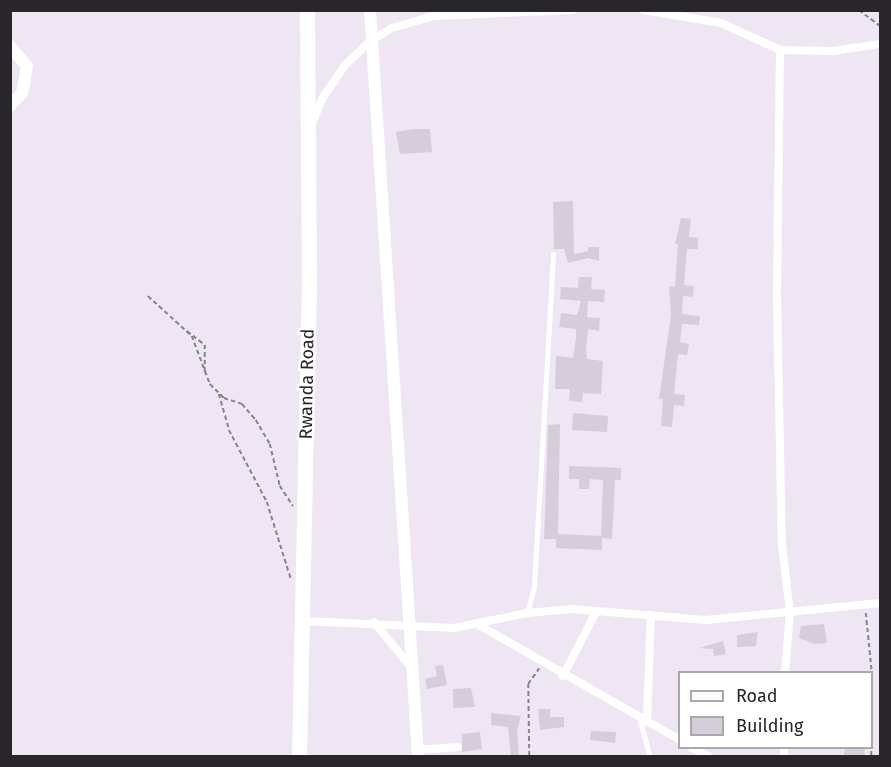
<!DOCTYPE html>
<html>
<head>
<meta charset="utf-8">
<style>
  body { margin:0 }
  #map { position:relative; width:891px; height:767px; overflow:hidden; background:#eee7f3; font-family:"Fira Sans",sans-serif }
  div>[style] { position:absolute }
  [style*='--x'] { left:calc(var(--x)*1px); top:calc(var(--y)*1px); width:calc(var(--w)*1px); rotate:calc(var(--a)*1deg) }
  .building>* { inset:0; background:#d5cdd9 }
  .path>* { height:1.5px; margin-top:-0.75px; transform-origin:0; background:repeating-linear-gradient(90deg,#87838b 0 4.5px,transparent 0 7.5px) }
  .lane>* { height:4.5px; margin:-2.25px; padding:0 2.25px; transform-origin:2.25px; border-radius:2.25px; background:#fff }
  .street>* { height:8px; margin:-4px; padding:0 4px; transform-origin:4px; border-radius:4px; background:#fff }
  .secondary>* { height:12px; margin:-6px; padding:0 6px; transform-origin:6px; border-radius:6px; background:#fff }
  .highway>* { height:15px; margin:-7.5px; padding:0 7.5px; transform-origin:7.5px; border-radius:7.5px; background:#fff }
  span { translate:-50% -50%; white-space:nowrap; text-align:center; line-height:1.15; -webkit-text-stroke:5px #fff; paint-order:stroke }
  .street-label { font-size:18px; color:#28262a }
  .frame { position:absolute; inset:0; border:12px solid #28262a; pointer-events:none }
  .legend { position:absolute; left:678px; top:671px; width:195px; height:78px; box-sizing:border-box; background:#fff; border:2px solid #a9a8aa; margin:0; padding:8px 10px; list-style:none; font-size:18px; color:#28262a }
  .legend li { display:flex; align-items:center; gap:12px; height:30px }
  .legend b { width:30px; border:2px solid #a9a8aa }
</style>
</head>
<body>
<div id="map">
  <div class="building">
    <i style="clip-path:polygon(413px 129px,430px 129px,432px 152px,400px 154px,396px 132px)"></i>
    <i style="clip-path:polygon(573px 201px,574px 254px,588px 251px,588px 247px,599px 247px,599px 261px,588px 258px,568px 263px,564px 249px,554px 249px,553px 202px)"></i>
    <i style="clip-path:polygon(681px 218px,691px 219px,689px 237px,698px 238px,698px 249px,687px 249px,684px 285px,694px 286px,693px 297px,683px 296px,682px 314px,700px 316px,699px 325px,682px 324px,680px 342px,689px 344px,687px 355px,678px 354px,674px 394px,685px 395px,684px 406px,674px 405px,672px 427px,661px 426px,663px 399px,659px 399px,671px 315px,669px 286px,675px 287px,678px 244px,675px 244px)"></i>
    <i style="clip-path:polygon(579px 277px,592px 277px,591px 289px,605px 290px,604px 302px,588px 301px,587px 317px,600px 318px,599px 331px,588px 329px,586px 349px,587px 359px,603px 361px,601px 394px,583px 393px,582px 402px,569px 401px,570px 389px,555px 389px,556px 356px,573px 358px,576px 338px,576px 329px,559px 327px,561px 313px,577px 315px,581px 301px,560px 299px,561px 287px,578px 288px)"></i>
    <i style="clip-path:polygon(573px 413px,608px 416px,607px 432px,572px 430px)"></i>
    <i style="clip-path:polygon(560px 424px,558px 534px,601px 536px,603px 480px,590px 479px,589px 489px,579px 489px,579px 479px,569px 479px,569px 466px,621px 468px,621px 480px,615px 480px,612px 539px,602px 538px,602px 550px,556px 548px,556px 539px,544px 539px,548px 425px)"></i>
    <i style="clip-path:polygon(824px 624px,827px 643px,814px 644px,799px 638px,801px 626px)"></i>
    <i style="clip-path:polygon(758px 632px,756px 646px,737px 647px,737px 635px)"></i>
    <i style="clip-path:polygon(723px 641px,726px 654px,714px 656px,713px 649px,699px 648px)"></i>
    <i style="clip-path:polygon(443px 665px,447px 685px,427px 689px,425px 679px,437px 676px,435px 666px)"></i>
    <i style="clip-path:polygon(471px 688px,475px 707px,453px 708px,453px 689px)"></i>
    <i style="clip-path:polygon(538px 709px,550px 709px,550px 717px,564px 717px,564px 727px,540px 730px)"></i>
    <i style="clip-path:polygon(491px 713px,521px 716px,517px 731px,519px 756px,511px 756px,508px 727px,491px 725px)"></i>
    <i style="clip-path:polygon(591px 731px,616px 732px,615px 743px,590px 740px)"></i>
    <i style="clip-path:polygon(480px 732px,482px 749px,462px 752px,462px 734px)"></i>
    <i style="clip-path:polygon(845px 747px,865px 747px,864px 756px,844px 756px)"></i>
  </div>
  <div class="path">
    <i style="--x:859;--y:10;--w:26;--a:37"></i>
    <i style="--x:148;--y:296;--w:59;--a:42.3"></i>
    <i style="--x:192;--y:336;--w:51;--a:69.4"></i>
    <i style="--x:210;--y:384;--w:20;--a:45"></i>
    <i style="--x:224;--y:398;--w:19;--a:18"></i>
    <i style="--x:242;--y:404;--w:21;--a:49"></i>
    <i style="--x:256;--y:420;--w:28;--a:60"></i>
    <i style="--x:270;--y:444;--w:43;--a:76.6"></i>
    <i style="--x:280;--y:486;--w:24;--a:57"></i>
    <i style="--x:187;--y:331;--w:23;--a:38"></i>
    <i style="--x:205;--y:345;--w:30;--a:90"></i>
    <i style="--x:219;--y:394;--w:37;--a:74"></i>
    <i style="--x:229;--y:430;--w:81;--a:62.2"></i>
    <i style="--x:267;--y:502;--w:81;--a:72.7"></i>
    <i style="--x:866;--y:613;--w:59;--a:84.2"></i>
    <i style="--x:872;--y:672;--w:63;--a:90"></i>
    <i style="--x:529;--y:756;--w:72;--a:-90.8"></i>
    <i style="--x:528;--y:684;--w:19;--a:-55"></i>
    <i style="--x:871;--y:756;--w:8;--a:-90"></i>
  </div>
  <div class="lane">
    <i style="--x:527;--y:613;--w:28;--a:-75"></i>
    <i style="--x:534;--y:586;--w:332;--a:-86.7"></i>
    <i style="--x:640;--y:719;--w:38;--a:75"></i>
  </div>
  <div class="street">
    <i style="--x:643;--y:10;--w:79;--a:9.5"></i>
    <i style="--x:721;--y:23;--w:65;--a:24.6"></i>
    <i style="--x:780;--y:50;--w:53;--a:1.1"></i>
    <i style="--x:833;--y:51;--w:48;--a:-8.5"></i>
    <i style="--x:780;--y:50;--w:243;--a:90.7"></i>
    <i style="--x:777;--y:293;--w:251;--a:88.9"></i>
    <i style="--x:782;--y:544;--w:69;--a:83.4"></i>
    <i style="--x:790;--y:613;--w:59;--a:94.8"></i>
    <i style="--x:312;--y:124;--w:27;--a:-68"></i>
    <i style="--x:322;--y:99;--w:41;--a:-55.9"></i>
    <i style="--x:345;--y:65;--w:37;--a:-43"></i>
    <i style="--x:372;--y:40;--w:23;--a:-31"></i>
    <i style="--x:392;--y:28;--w:44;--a:-15.9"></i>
    <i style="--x:434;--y:16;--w:139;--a:-2.5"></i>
    <i style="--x:302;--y:621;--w:152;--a:2.6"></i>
    <i style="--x:454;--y:628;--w:75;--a:-11.6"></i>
    <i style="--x:527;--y:613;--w:45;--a:-5.1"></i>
    <i style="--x:572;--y:609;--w:134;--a:4.7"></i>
    <i style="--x:706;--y:620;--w:175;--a:-5.6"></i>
    <i style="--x:374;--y:622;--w:57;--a:50.7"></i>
    <i style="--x:477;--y:624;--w:234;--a:29.7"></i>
    <i style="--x:563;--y:676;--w:72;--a:-62.7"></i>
    <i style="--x:647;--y:722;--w:107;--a:-87.9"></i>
    <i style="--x:692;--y:748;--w:18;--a:27"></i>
    <i style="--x:417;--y:750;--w:41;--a:-4.2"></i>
    <i style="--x:784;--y:756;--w:8;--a:-90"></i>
  </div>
  <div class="secondary">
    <i style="--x:370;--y:10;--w:748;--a:86.32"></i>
    <i style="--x:10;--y:46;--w:26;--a:50"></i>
    <i style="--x:27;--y:66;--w:27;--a:100"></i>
    <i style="--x:22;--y:93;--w:18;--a:133"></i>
  </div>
  <div class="highway">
    <i style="--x:299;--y:756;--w:462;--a:-88.8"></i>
    <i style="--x:309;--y:294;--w:284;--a:-90.4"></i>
  </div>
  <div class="street-label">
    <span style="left:307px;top:384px;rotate:-89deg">Rwanda Road</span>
  </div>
  <div class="frame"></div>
  <ul class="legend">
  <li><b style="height:8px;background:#fff"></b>Road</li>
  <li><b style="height:16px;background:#d5cdd9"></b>Building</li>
  </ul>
</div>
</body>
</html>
